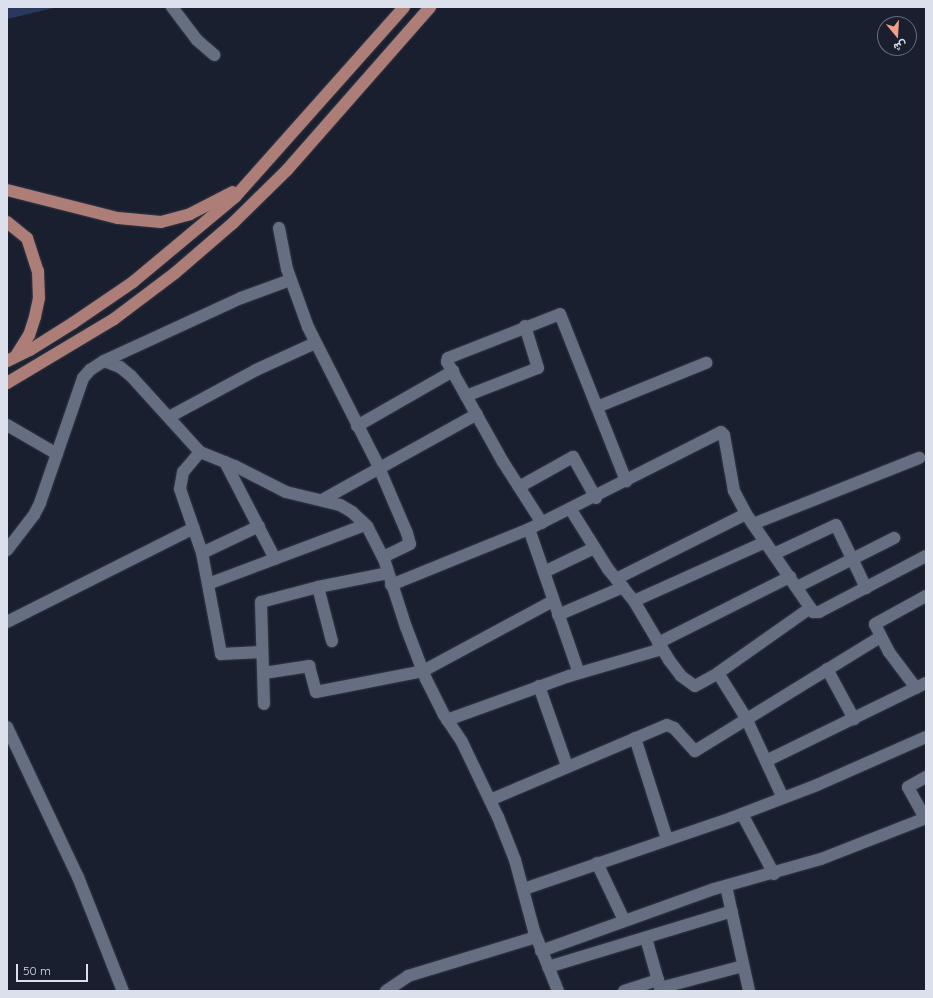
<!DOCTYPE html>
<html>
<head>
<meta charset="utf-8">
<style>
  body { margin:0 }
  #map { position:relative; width:933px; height:998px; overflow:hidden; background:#191f2f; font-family:Quicksand,Vazirmatn,sans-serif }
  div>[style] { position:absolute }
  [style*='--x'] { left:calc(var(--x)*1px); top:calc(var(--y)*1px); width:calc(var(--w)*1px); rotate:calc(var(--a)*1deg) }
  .green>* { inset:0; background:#2a375f }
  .roads { filter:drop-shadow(0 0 1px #343846) drop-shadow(0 0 1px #343846) }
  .minor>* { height:12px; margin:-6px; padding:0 6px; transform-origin:6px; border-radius:6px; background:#666e82 }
  .major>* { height:12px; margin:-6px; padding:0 6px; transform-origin:6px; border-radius:6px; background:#ad7d78 }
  span { translate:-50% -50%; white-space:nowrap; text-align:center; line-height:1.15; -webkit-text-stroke:4px #191f2f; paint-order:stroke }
  .frame { position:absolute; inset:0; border:8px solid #dce0ec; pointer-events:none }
  .north { position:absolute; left:877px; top:16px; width:40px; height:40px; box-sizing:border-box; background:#191f2f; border:1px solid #676c7b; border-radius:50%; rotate:162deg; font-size:11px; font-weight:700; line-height:16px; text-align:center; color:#dce0ec }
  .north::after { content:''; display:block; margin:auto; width:14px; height:18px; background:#f49e88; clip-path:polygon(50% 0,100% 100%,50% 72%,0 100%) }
  .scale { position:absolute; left:16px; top:964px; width:72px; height:18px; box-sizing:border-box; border:2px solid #dce0ec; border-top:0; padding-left:5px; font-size:12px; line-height:14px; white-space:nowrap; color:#dce0ec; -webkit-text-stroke:3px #191f2f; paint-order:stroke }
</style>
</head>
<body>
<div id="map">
  <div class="green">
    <i style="clip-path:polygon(7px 7px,58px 7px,7px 19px)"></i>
  </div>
  <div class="roads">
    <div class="minor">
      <i style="--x:172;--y:7;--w:41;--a:52.9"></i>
      <i style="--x:197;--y:40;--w:23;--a:41"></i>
      <i style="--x:279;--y:228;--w:42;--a:79"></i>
      <i style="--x:287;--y:269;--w:62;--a:70.1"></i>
      <i style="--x:308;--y:327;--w:153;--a:63.1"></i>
      <i style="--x:377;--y:463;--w:76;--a:66.8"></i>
      <i style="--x:407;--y:533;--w:11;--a:75"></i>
      <i style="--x:410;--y:544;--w:30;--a:154"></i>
      <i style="--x:104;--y:361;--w:17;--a:21"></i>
      <i style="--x:120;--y:367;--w:14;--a:39"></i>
      <i style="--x:131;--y:376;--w:103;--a:47.8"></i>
      <i style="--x:200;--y:452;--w:38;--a:22"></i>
      <i style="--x:235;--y:466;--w:57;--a:27"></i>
      <i style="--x:286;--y:492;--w:56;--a:13.5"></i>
      <i style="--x:340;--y:505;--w:14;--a:30"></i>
      <i style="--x:352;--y:512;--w:21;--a:43"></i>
      <i style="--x:367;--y:526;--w:37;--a:63"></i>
      <i style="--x:384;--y:559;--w:71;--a:72.1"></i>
      <i style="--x:406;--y:627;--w:56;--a:69"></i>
      <i style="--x:426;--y:679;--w:40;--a:63.4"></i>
      <i style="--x:444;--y:715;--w:32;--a:56"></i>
      <i style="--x:462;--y:742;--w:83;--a:64.4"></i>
      <i style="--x:498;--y:817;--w:46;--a:68.4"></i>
      <i style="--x:515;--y:860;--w:73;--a:75"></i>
      <i style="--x:534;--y:931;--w:65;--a:68.2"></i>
      <i style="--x:466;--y:396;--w:77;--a:-21.3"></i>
      <i style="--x:538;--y:368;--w:44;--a:-107.2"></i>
      <i style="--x:597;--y:407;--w:118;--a:-22"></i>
      <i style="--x:169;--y:417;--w:99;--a:-28.4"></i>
      <i style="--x:256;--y:370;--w:65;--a:-24.6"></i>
      <i style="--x:7;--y:425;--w:58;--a:30.1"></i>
      <i style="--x:357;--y:426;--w:111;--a:-29.8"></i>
      <i style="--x:200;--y:452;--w:26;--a:130"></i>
      <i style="--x:183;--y:472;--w:17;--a:100"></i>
      <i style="--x:180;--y:489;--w:68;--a:71"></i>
      <i style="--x:202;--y:553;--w:103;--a:79.3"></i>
      <i style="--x:221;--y:654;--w:41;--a:-2.8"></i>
      <i style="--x:225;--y:462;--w:109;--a:62.7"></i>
      <i style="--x:519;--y:487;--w:62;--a:-29.1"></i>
      <i style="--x:573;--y:457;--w:47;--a:60.7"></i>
      <i style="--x:322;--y:500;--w:177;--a:-29"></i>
      <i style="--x:571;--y:510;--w:70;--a:57.9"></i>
      <i style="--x:608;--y:569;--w:41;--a:50.9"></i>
      <i style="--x:634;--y:601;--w:69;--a:59.3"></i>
      <i style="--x:669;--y:660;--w:20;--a:53"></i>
      <i style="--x:681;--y:676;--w:17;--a:36"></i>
      <i style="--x:695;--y:686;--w:26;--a:-29"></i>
      <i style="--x:718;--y:673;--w:113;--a:-35.2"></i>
      <i style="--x:542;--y:523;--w:72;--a:-122.6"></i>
      <i style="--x:503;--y:462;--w:115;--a:-119.2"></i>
      <i style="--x:447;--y:362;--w:4;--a:-76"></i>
      <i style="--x:448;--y:358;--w:120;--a:-21.4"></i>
      <i style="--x:560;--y:314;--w:180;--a:68.4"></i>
      <i style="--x:753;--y:524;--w:179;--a:-21.7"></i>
      <i style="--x:529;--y:529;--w:152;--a:70.9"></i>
      <i style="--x:7;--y:550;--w:44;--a:-52.4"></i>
      <i style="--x:34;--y:515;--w:13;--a:-63"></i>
      <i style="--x:40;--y:503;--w:132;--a:-71"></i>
      <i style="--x:83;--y:378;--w:11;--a:-49"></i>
      <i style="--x:90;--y:370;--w:17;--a:-33"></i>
      <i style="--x:104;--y:361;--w:151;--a:-24.7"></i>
      <i style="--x:241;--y:298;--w:52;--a:-20.2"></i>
      <i style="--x:202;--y:553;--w:63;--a:-25.3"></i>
      <i style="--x:774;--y:554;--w:68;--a:-25.1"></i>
      <i style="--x:836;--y:525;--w:70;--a:64.5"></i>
      <i style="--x:544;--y:572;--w:55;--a:-25.6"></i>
      <i style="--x:616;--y:579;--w:145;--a:-26.6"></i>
      <i style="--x:208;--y:584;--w:168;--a:-20.6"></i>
      <i style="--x:391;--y:585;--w:149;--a:-22.1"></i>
      <i style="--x:529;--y:529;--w:215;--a:-26.8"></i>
      <i style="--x:721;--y:432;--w:4;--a:45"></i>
      <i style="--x:724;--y:435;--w:57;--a:79.9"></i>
      <i style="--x:734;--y:491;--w:26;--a:62"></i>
      <i style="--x:746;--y:514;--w:119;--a:55.6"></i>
      <i style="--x:813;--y:612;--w:6;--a:0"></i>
      <i style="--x:819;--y:612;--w:121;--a:-27.6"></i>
      <i style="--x:318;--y:587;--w:56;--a:75.5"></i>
      <i style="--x:797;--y:587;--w:109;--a:-26.8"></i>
      <i style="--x:634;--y:601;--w:144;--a:-24.2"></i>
      <i style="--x:558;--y:615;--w:71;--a:-23.3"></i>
      <i style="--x:7;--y:622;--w:209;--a:-26.7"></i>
      <i style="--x:658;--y:643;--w:148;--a:-26.6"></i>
      <i style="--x:827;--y:669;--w:57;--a:61.6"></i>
      <i style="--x:264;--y:673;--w:46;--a:-8.8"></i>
      <i style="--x:309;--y:666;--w:27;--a:75"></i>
      <i style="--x:316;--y:692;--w:109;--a:-11.1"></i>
      <i style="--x:423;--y:671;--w:148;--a:-28.3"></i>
      <i style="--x:718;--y:673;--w:53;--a:58.1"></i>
      <i style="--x:746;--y:718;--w:88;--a:65.2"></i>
      <i style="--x:539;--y:686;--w:85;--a:70.7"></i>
      <i style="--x:916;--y:688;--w:45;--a:-126.9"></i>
      <i style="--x:889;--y:652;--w:31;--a:-117"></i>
      <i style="--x:875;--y:624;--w:58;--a:-28.8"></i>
      <i style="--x:264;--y:704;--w:102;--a:-91.7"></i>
      <i style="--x:261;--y:602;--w:59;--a:-14.7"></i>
      <i style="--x:318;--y:587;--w:71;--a:-11.3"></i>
      <i style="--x:447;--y:720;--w:130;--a:-19.8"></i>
      <i style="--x:569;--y:676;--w:97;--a:-16.2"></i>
      <i style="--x:7;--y:727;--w:166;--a:64.7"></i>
      <i style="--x:78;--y:877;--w:123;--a:68.5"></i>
      <i style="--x:635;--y:738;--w:106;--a:72.4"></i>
      <i style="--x:766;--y:761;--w:178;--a:-26"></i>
      <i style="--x:490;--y:800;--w:192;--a:-23"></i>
      <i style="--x:667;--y:725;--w:8;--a:23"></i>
      <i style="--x:674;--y:728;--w:31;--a:48"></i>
      <i style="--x:695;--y:751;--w:217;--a:-31.6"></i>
      <i style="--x:742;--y:814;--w:68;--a:61.9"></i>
      <i style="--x:925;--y:818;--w:35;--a:-119"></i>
      <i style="--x:908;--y:787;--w:21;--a:-29"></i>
      <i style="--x:597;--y:863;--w:63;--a:64.7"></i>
      <i style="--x:726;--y:886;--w:107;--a:77.6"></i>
      <i style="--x:524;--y:889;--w:219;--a:-18.9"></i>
      <i style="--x:731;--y:818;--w:92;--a:-21"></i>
      <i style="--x:817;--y:785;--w:119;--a:-23.8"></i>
      <i style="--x:646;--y:938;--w:55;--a:74.2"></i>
      <i style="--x:541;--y:951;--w:184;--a:-19.7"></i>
      <i style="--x:714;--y:889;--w:111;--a:-15.7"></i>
      <i style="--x:821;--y:859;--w:113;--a:-21.3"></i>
      <i style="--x:548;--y:967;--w:192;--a:-16.9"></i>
      <i style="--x:660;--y:988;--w:86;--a:-14.8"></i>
      <i style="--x:386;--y:991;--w:27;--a:-34"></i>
      <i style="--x:408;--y:976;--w:134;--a:-16.9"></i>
      <i style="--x:624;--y:991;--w:36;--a:-18"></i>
    </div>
    <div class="major">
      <i style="--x:7;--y:190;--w:114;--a:14.2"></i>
      <i style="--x:118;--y:218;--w:43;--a:5.3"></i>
      <i style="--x:161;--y:222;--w:30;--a:-15"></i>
      <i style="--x:190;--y:214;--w:48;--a:-27.1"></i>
      <i style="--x:7;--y:222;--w:26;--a:39"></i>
      <i style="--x:27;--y:238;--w:35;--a:72"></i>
      <i style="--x:38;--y:271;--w:27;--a:88"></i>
      <i style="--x:39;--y:298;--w:19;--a:102"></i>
      <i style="--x:35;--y:317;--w:19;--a:108"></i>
      <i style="--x:29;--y:335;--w:25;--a:122"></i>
      <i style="--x:7;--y:361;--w:25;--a:-26"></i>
      <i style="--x:30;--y:350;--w:51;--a:-32.1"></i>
      <i style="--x:73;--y:323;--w:73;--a:-34.3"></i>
      <i style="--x:133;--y:282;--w:133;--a:-39.8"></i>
      <i style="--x:235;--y:197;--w:254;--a:-48.3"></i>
      <i style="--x:7;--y:383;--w:125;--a:-30.9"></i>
      <i style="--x:114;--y:319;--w:76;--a:-37"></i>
      <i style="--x:175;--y:273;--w:77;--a:-40.8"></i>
      <i style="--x:233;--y:223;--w:76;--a:-44.5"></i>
      <i style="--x:287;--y:170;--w:217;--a:-48.7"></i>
    </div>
  </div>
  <div class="frame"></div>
  <div class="north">ش</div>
  <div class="scale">50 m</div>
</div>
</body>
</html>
